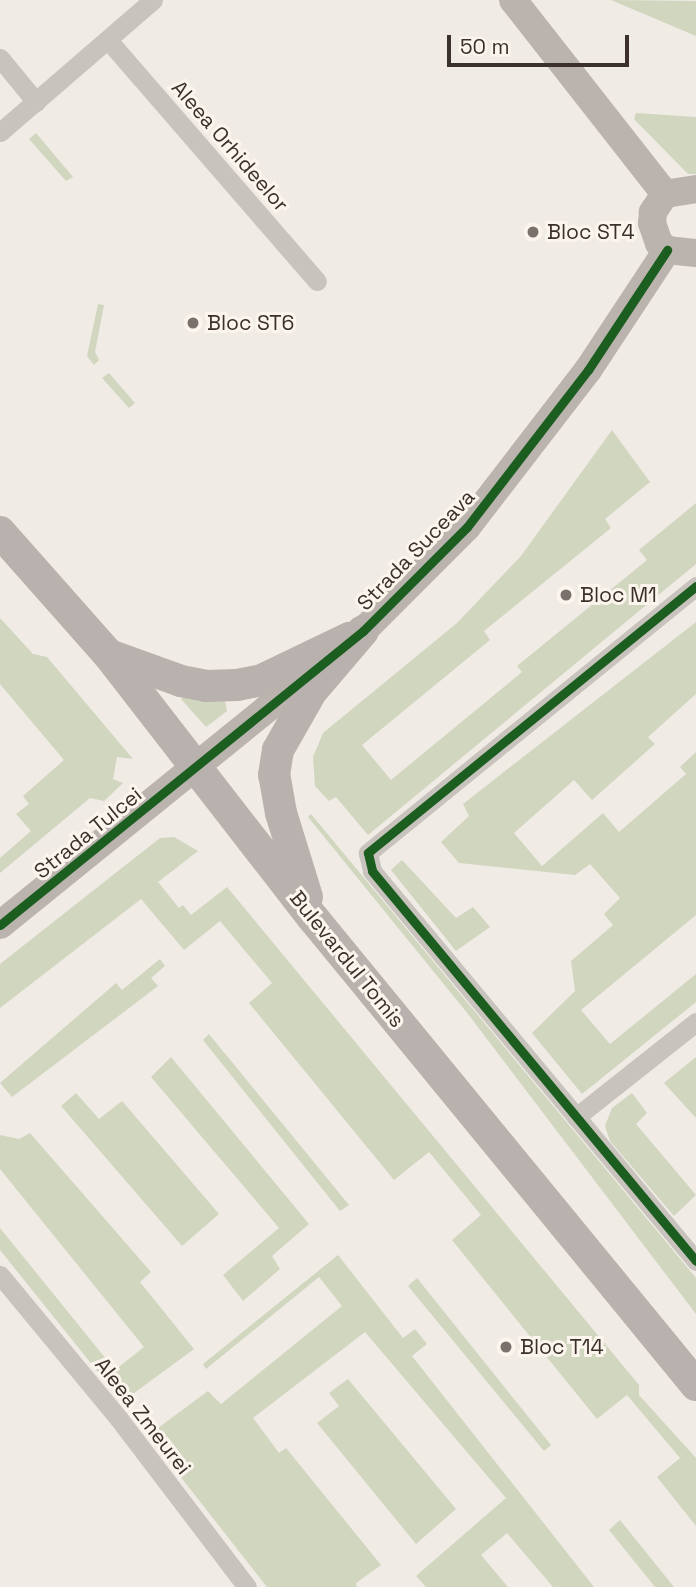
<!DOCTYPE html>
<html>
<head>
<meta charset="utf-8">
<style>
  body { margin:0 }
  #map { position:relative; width:696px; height:1587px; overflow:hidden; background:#f0ebe5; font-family:"Space Grotesk",sans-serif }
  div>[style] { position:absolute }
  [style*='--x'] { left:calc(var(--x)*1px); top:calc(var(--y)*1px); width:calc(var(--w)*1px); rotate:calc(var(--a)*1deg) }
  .green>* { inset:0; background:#d1d6bf }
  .street>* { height:19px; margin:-9.5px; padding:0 9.5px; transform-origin:9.5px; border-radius:9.5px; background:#c9c3be }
  .secondary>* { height:28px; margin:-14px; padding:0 14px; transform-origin:14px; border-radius:14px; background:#bab3ae }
  .primary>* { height:32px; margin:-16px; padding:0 16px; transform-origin:16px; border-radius:16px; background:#b8b1ad }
  .cycleway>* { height:9px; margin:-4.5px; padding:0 4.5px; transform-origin:4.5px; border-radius:4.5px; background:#1b5e20 }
  .dots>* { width:19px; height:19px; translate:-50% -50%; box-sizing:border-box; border:4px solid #fbf5ee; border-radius:50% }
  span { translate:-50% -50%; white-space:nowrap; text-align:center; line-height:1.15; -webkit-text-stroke:6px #fbf5ee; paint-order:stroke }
  .street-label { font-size:21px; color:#3b302b }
  .poi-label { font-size:21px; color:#3b302b }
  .left { translate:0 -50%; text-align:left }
  .scale { position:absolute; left:447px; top:35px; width:182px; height:32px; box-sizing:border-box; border:4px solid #3b302b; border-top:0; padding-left:9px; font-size:21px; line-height:24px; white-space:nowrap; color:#3b302b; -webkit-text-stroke:5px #fbf5ee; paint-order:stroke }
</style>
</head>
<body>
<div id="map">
  <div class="green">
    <i style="clip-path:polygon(611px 0,696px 1px,696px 36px)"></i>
    <i style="clip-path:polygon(636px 113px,696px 117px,696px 174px,688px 174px,634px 119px)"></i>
    <i style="clip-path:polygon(36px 133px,73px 177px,66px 181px,29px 139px)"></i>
    <i style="clip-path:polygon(98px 304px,104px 305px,95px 352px,99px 360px,94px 365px,87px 356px)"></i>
    <i style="clip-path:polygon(109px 373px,135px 403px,129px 408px,102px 378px)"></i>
    <i style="clip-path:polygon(612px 430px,650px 482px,605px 519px,611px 528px,484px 631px,490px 640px,362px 745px,391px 780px,522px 672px,517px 666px,647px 560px,639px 550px,696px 503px,696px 564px,368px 835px,336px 797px,329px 801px,315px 786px,313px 757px,323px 733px,457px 623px,521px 556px)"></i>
    <i style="clip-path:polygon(0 618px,33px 654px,47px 657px,133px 759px,117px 757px,113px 779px,123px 783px,104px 801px,90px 798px,0 873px,0 858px,31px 831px,16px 814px,29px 804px,23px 796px,64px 760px,0 684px)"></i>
    <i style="clip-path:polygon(696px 622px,696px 694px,648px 737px,655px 744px,592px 800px,574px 780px,514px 833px,542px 866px,603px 813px,619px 832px,686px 774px,680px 767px,696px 752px,696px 915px,581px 1010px,610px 1044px,696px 974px,696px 1002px,582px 1094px,532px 1033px,575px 991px,571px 961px,613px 925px,604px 914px,620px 898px,590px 864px,575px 875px,459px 863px,441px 842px,469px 816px,463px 804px)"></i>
    <i style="clip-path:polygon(186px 695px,225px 701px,227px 711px,206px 727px,181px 699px)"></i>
    <i style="clip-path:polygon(311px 814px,696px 1278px,696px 1314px,468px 1014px,308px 817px)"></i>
    <i style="clip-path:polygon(174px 837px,198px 851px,158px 882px,179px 908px,183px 905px,191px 915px,227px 887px,639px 1385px,639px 1395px,696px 1458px,696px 1526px,657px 1477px,680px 1458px,627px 1395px,597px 1419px,452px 1240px,481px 1215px,429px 1152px,394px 1180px,249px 1003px,272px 983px,220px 921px,184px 950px,141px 899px,0 1008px,0 964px,160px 838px)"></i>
    <i style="clip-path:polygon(402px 860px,456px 918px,473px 907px,490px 927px,456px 951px,391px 870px)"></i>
    <i style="clip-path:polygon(160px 959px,165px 966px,151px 978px,158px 986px,12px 1097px,0 1083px,116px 983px,122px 990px)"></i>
    <i style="clip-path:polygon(209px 1034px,349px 1205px,340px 1211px,203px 1040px)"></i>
    <i style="clip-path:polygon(171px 1057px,309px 1224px,272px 1256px,280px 1269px,243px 1301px,223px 1275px,279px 1228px,151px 1077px)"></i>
    <i style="clip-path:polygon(696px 1057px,696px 1118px,664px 1083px)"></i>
    <i style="clip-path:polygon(76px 1093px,99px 1119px,122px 1101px,219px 1214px,182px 1246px,61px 1106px)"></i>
    <i style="clip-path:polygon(632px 1093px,647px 1113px,636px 1124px,696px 1195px,674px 1216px,610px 1141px,605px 1126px,612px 1108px)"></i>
    <i style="clip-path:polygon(30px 1133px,151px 1272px,140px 1282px,194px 1349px,122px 1402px,0 1250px,0 1228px,115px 1370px,144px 1347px,0 1169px,0 1135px,19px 1139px)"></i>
    <i style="clip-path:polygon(338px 1255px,403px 1338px,415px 1329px,427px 1344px,412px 1356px,594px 1587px,553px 1587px,507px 1533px,481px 1555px,508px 1587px,426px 1587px,416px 1576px,506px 1498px,365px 1332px,253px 1418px,279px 1453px,286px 1448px,381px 1565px,356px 1583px,357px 1587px,267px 1587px,154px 1443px,158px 1428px,208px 1391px,221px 1404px,342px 1306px,319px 1277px,206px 1369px,203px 1364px)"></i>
    <i style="clip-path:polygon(417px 1278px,551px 1445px,544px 1451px,408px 1286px)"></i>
    <i style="clip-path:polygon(348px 1379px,456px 1509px,416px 1544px,317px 1423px,339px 1406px,329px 1393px)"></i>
    <i style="clip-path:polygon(620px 1520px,674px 1587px,655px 1587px,609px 1530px)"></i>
  </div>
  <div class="street">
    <i style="--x:108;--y:40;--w:319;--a:49.1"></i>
    <i style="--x:0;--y:58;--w:57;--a:50.7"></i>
    <i style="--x:0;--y:132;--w:202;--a:-40.8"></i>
    <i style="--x:696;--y:586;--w:423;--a:140.9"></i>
    <i style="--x:368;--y:853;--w:18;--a:77"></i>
    <i style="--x:372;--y:871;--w:507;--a:50.28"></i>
    <i style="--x:576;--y:1117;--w:153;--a:-38.4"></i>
    <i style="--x:0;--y:1275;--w:187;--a:50.4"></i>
    <i style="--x:119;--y:1419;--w:211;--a:52.7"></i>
  </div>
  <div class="secondary">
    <i style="--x:513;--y:0;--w:246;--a:51.9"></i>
    <i style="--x:696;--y:189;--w:31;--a:171"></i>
    <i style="--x:665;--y:194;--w:22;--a:124"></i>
    <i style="--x:653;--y:212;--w:11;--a:95"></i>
    <i style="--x:652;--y:223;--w:21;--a:71"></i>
    <i style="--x:659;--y:243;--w:11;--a:41"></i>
    <i style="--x:667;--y:250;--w:29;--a:6"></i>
    <i style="--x:0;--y:925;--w:467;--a:-39"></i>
    <i style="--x:363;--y:631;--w:147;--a:-45"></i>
    <i style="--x:467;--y:527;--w:198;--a:-52.4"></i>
    <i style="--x:588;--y:370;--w:144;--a:-56.6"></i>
  </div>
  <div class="primary">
    <i style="--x:0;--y:532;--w:163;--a:48.5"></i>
    <i style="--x:108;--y:654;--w:334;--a:52.2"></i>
    <i style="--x:313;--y:918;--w:604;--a:50.64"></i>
    <i style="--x:112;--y:656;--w:73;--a:19.9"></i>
    <i style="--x:181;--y:681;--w:25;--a:11"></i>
    <i style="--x:206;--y:686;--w:31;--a:-2"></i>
    <i style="--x:237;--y:685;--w:25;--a:-11"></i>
    <i style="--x:262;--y:680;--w:97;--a:-25.8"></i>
    <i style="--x:307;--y:897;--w:88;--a:-107.2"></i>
    <i style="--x:281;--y:813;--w:39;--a:-100"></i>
    <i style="--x:274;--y:775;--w:25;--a:-81"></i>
    <i style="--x:278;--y:750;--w:67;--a:-60.4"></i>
    <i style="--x:311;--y:692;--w:80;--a:-49.6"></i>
  </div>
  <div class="cycleway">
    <i style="--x:696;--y:586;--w:423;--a:140.9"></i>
    <i style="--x:368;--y:853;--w:18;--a:77"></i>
    <i style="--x:372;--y:871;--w:507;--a:50.28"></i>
    <i style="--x:0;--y:925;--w:467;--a:-39"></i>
    <i style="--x:363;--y:631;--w:147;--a:-45"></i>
    <i style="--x:467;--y:527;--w:198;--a:-52.4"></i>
    <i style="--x:588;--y:370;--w:144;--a:-56.6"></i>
  </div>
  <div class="dots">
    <i style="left:533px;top:232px;background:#7a716c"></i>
    <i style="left:193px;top:323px;background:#7a716c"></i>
    <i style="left:566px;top:595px;background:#7a716c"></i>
    <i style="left:506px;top:1347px;background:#7a716c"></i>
  </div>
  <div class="street-label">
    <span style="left:230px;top:146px;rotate:49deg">Aleea Orhideelor</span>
    <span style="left:416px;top:550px;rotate:-46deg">Strada Suceava</span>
    <span style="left:88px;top:833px;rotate:-39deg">Strada Tulcei</span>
    <span style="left:347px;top:959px;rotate:51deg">Bulevardul Tomis</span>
    <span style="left:143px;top:1416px;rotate:52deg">Aleea Zmeurei</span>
  </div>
  <div class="poi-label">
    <span class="left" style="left:547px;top:232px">Bloc ST4</span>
    <span class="left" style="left:207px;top:323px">Bloc ST6</span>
    <span class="left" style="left:580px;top:595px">Bloc M1</span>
    <span class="left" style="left:520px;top:1347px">Bloc T14</span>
  </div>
  <div class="scale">50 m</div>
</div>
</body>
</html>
